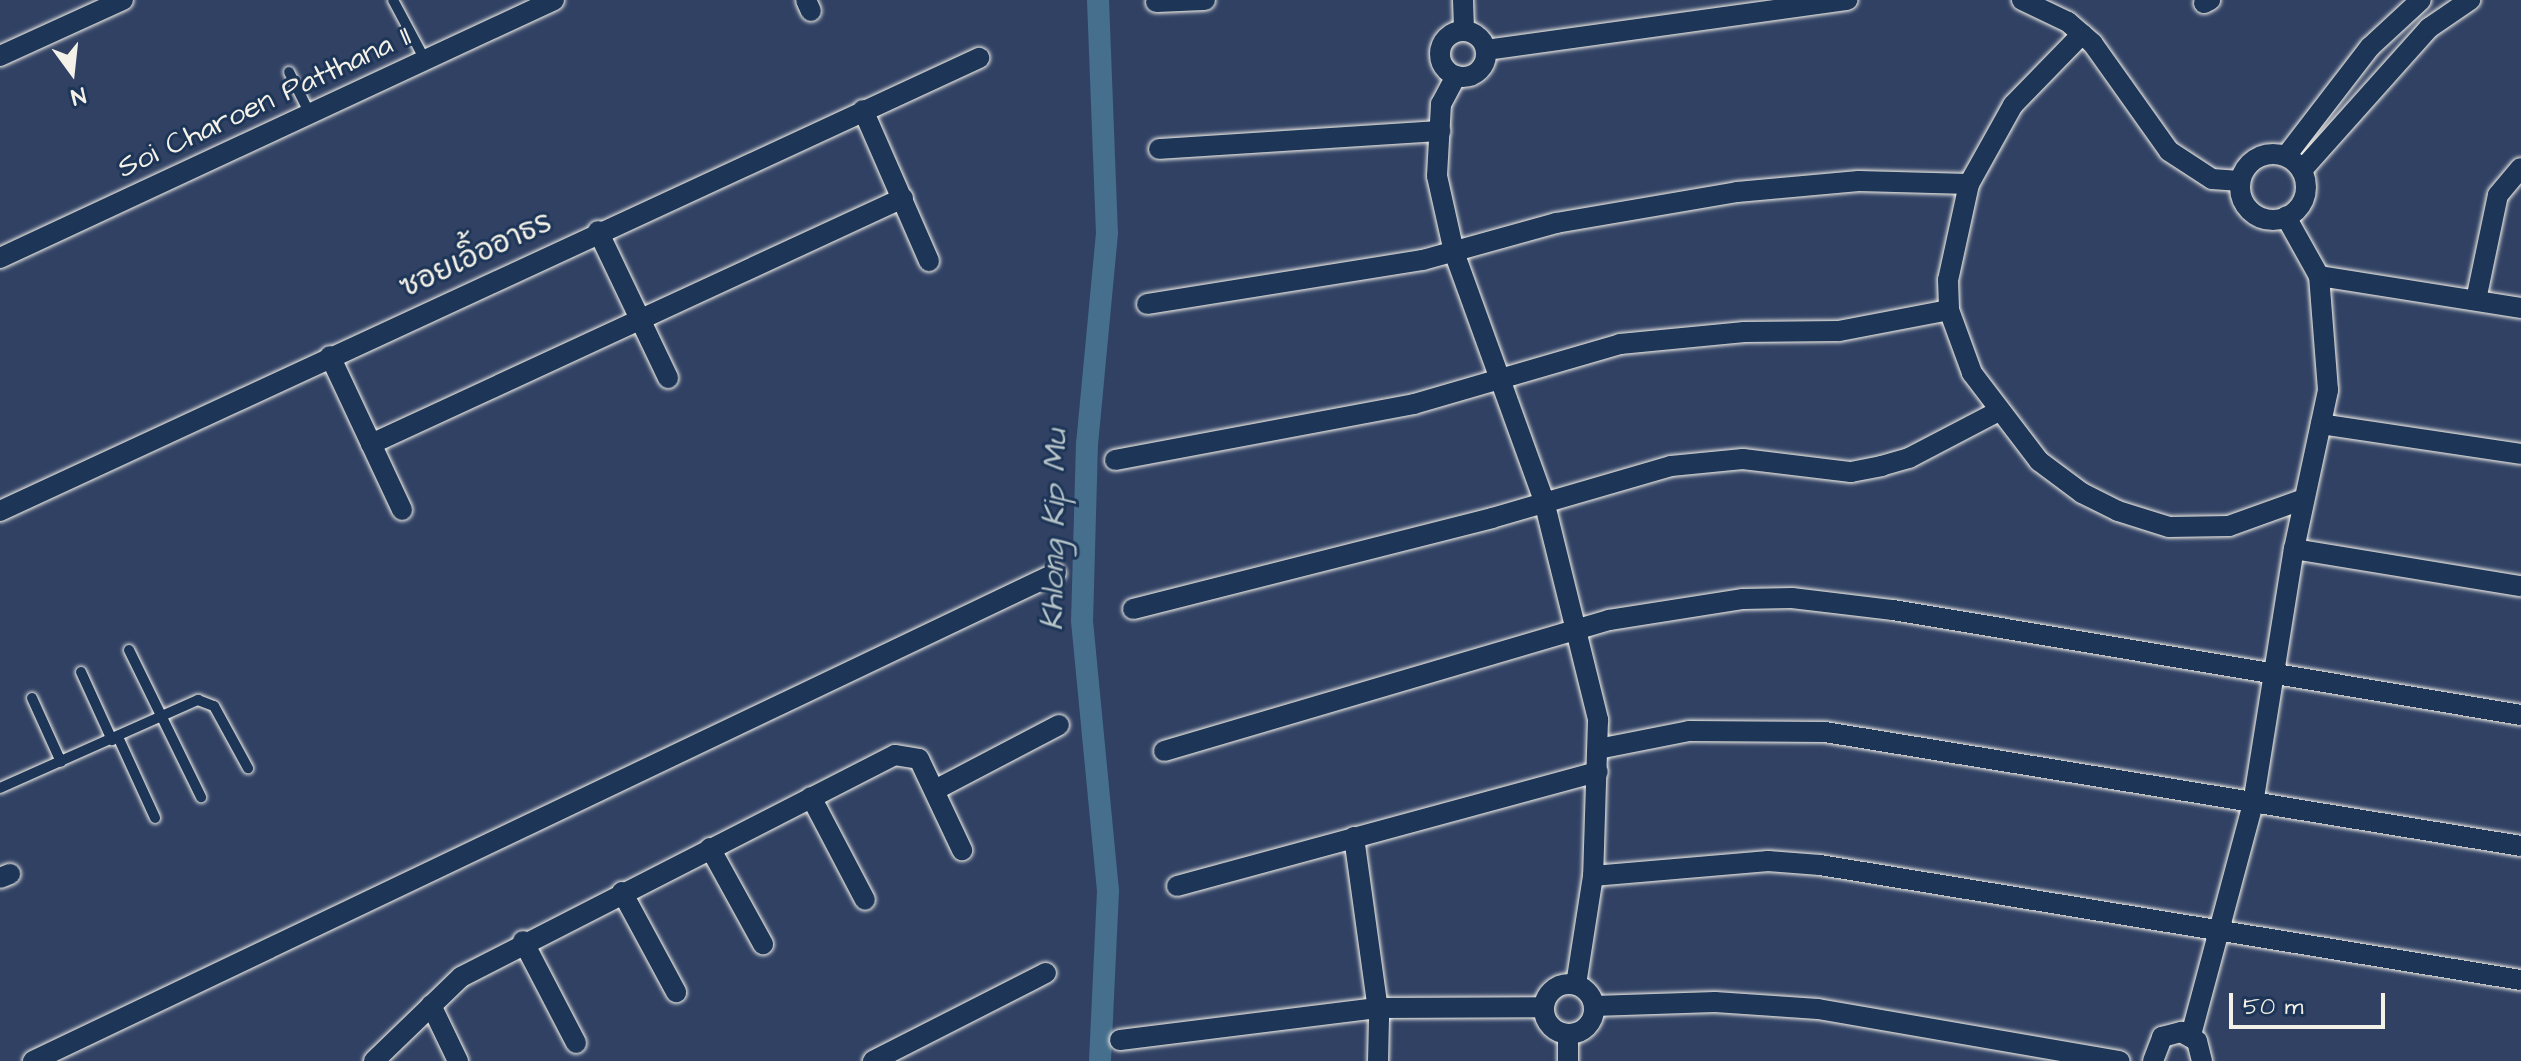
<!DOCTYPE html>
<html>
<head>
<meta charset="utf-8">
<style>
  body { margin:0 }
  #map { position:relative; width:2521px; height:1061px; overflow:hidden; background:#304164; font-family:"Architects Daughter","Playpen Sans Thai",sans-serif }
  div>[style] { position:absolute }
  [style*='--x'] { left:calc(var(--x)*1px); top:calc(var(--y)*1px); width:calc(var(--w)*1px); rotate:calc(var(--a)*1deg) }
  .canal>* { height:22px; margin:-11px; padding:0 11px; transform-origin:11px; border-radius:11px; background:#456f8d }
  .roads { filter:drop-shadow(0 0 2px #f4f1e8) drop-shadow(0 0 2px #f4f1e8) }
  .service>* { height:10px; margin:-5px; padding:0 5px; transform-origin:5px; border-radius:5px; background:#1d3557 }
  .minor>* { height:20px; margin:-10px; padding:0 10px; transform-origin:10px; border-radius:10px; background:#1d3557 }
  .minor>.ring { margin:-10px; padding:0; box-sizing:content-box; background:none; border:20px solid #1d3557; border-radius:50% }
  span { translate:-50% -50%; white-space:nowrap; text-align:center; line-height:1.15; -webkit-text-stroke:6px #1d3557; paint-order:stroke }
  .street-label { font-size:30px; color:#f4f1e8 }
  .water-label { font-size:32px; color:#b7c4c8; font-style:italic }
  .north { position:absolute; left:32px; top:32px; width:80px; height:80px; -webkit-text-stroke:6px #1d3557; paint-order:stroke; rotate:165deg; font-size:22px; font-weight:700; line-height:32px; text-align:center; color:#f4f1e8 }
  .north::after { content:''; display:block; margin:auto; width:28px; height:36px; background:#f4f1e8; clip-path:polygon(50% 0,100% 100%,50% 72%,0 100%) }
  .scale { position:absolute; left:2229px; top:993px; width:156px; height:36px; box-sizing:border-box; border:4px solid #f4f1e8; border-top:0; padding-left:10px; font-size:24px; line-height:28px; white-space:nowrap; color:#f4f1e8; -webkit-text-stroke:6px #1d3557; paint-order:stroke }
</style>
</head>
<body>
<div id="map">
  <div class="canal">
    <i style="--x:1098;--y:0;--w:233;--a:87.8"></i>
    <i style="--x:1107;--y:233;--w:211;--a:95.4"></i>
    <i style="--x:1087;--y:443;--w:178;--a:91.6"></i>
    <i style="--x:1082;--y:621;--w:271;--a:84.5"></i>
    <i style="--x:1108;--y:891;--w:170;--a:92.7"></i>
  </div>
  <div class="roads">
    <div class="service">
      <i style="--x:393;--y:0;--w:68;--a:61.9"></i>
      <i style="--x:289;--y:72;--w:47;--a:63.4"></i>
      <i style="--x:129;--y:650;--w:164;--a:63.9"></i>
      <i style="--x:81;--y:672;--w:75;--a:65.5"></i>
      <i style="--x:32;--y:698;--w:70;--a:65.6"></i>
      <i style="--x:118;--y:737;--w:89;--a:65.4"></i>
      <i style="--x:0;--y:788;--w:217;--a:-24"></i>
      <i style="--x:198;--y:700;--w:17;--a:21"></i>
      <i style="--x:214;--y:706;--w:71;--a:61.3"></i>
    </div>
    <div class="minor">
      <i style="--x:806;--y:0;--w:12;--a:66"></i>
      <i style="--x:1463;--y:0;--w:31;--a:88"></i>
      <i style="--x:2022;--y:0;--w:51;--a:25.6"></i>
      <i style="--x:2068;--y:22;--w:33;--a:41"></i>
      <i style="--x:2093;--y:44;--w:131;--a:54.6"></i>
      <i style="--x:2169;--y:151;--w:51;--a:33.1"></i>
      <i style="--x:2212;--y:179;--w:28;--a:4"></i>
      <i style="--x:1156;--y:2;--w:49;--a:-2.3"></i>
      <i style="--x:2204;--y:3;--w:7;--a:-27"></i>
      <i class="ring" style="left:1440px;top:31px;width:26px;height:26px"></i>
      <i style="--x:2082;--y:34;--w:99;--a:134.2"></i>
      <i style="--x:2013;--y:105;--w:90;--a:119.1"></i>
      <i style="--x:1969;--y:184;--w:98;--a:102.3"></i>
      <i style="--x:1948;--y:280;--w:30;--a:88"></i>
      <i style="--x:1949;--y:310;--w:67;--a:69.9"></i>
      <i style="--x:1972;--y:373;--w:111;--a:52.7"></i>
      <i style="--x:2039;--y:461;--w:54;--a:36.7"></i>
      <i style="--x:2082;--y:493;--w:40;--a:26.6"></i>
      <i style="--x:2118;--y:511;--w:53;--a:17.4"></i>
      <i style="--x:2169;--y:527;--w:60;--a:-1"></i>
      <i style="--x:2229;--y:526;--w:80;--a:-19.8"></i>
      <i style="--x:1486;--y:50;--w:365;--a:-7.9"></i>
      <i style="--x:0;--y:56;--w:135;--a:-24.5"></i>
      <i style="--x:1456;--y:76;--w:32;--a:118"></i>
      <i style="--x:1441;--y:104;--w:72;--a:93.2"></i>
      <i style="--x:1437;--y:176;--w:78;--a:77.4"></i>
      <i style="--x:1454;--y:252;--w:265;--a:70.1"></i>
      <i style="--x:1544;--y:501;--w:226;--a:76.1"></i>
      <i style="--x:1598;--y:720;--w:156;--a:91.8"></i>
      <i style="--x:1593;--y:876;--w:110;--a:98.9"></i>
      <i style="--x:863;--y:110;--w:165;--a:66.4"></i>
      <i style="--x:1159;--y:149;--w:282;--a:-3.7"></i>
      <i class="ring" style="left:2240px;top:154px;width:46px;height:46px"></i>
      <i style="--x:2286;--y:156;--w:138;--a:-52.4"></i>
      <i style="--x:2370;--y:47;--w:69;--a:-42.7"></i>
      <i style="--x:2302;--y:170;--w:191;--a:-48.2"></i>
      <i style="--x:2429;--y:28;--w:50;--a:-34.3"></i>
      <i style="--x:598;--y:231;--w:163;--a:64.5"></i>
      <i style="--x:0;--y:258;--w:611;--a:-24.97"></i>
      <i style="--x:2319;--y:276;--w:205;--a:9"></i>
      <i style="--x:2476;--y:300;--w:107;--a:-78.2"></i>
      <i style="--x:2498;--y:195;--w:35;--a:-50"></i>
      <i style="--x:1147;--y:304;--w:279;--a:-9.1"></i>
      <i style="--x:1423;--y:260;--w:138;--a:-15.5"></i>
      <i style="--x:1556;--y:223;--w:184;--a:-9.7"></i>
      <i style="--x:1737;--y:192;--w:122;--a:-5.2"></i>
      <i style="--x:1859;--y:181;--w:110;--a:1.6"></i>
      <i style="--x:330;--y:356;--w:170;--a:64.9"></i>
      <i style="--x:2321;--y:424;--w:202;--a:8.5"></i>
      <i style="--x:371;--y:444;--w:586;--a:-24.82"></i>
      <i style="--x:1115;--y:460;--w:304;--a:-10.6"></i>
      <i style="--x:1414;--y:404;--w:215;--a:-16.2"></i>
      <i style="--x:1620;--y:344;--w:125;--a:-5.5"></i>
      <i style="--x:1744;--y:332;--w:95;--a:-0.6"></i>
      <i style="--x:1839;--y:331;--w:112;--a:-10.8"></i>
      <i style="--x:0;--y:511;--w:1079;--a:-24.83"></i>
      <i style="--x:2294;--y:549;--w:230;--a:9.3"></i>
      <i style="--x:1133;--y:609;--w:370;--a:-14.2"></i>
      <i style="--x:1492;--y:518;--w:186;--a:-16.2"></i>
      <i style="--x:1671;--y:466;--w:72;--a:-5.6"></i>
      <i style="--x:1743;--y:459;--w:109;--a:6.9"></i>
      <i style="--x:1851;--y:472;--w:31;--a:-11"></i>
      <i style="--x:1881;--y:466;--w:29;--a:-16"></i>
      <i style="--x:1909;--y:458;--w:99;--a:-27.6"></i>
      <i style="--x:1598;--y:749;--w:93;--a:-11.2"></i>
      <i style="--x:1689;--y:731;--w:136;--a:0.4"></i>
      <i style="--x:1825;--y:732;--w:705;--a:9.3"></i>
      <i style="--x:1164;--y:751;--w:464;--a:-16.4"></i>
      <i style="--x:1609;--y:620;--w:136;--a:-8.9"></i>
      <i style="--x:1743;--y:599;--w:49;--a:-1.2"></i>
      <i style="--x:1792;--y:598;--w:102;--a:6.8"></i>
      <i style="--x:1893;--y:610;--w:637;--a:9.49"></i>
      <i style="--x:935;--y:790;--w:140;--a:-27.7"></i>
      <i style="--x:811;--y:797;--w:116;--a:62.3"></i>
      <i style="--x:1354;--y:837;--w:183;--a:82.1"></i>
      <i style="--x:1379;--y:1018;--w:43;--a:91.3"></i>
      <i style="--x:710;--y:848;--w:110;--a:61.1"></i>
      <i style="--x:1593;--y:876;--w:176;--a:-4.9"></i>
      <i style="--x:1768;--y:861;--w:52;--a:4.4"></i>
      <i style="--x:1820;--y:865;--w:710;--a:9.32"></i>
      <i style="--x:0;--y:878;--w:11;--a:-22"></i>
      <i style="--x:1177;--y:886;--w:436;--a:-15.2"></i>
      <i style="--x:622;--y:892;--w:114;--a:61.6"></i>
      <i style="--x:523;--y:941;--w:115;--a:62.5"></i>
      <i class="ring" style="left:1544px;top:984px;width:30px;height:30px"></i>
      <i style="--x:431;--y:1005;--w:62;--a:64.3"></i>
      <i style="--x:1594;--y:1006;--w:121;--a:-1.9"></i>
      <i style="--x:1715;--y:1002;--w:103;--a:3.9"></i>
      <i style="--x:1818;--y:1009;--w:306;--a:9.8"></i>
      <i style="--x:1568;--y:1035;--w:26;--a:90"></i>
      <i style="--x:2191;--y:1035;--w:239;--a:-75"></i>
      <i style="--x:2253;--y:804;--w:258;--a:-80.9"></i>
      <i style="--x:2294;--y:549;--w:163;--a:-77.9"></i>
      <i style="--x:2328;--y:390;--w:114;--a:-94.5"></i>
      <i style="--x:2319;--y:276;--w:68;--a:-119.2"></i>
      <i style="--x:1120;--y:1040;--w:259;--a:-7.1"></i>
      <i style="--x:1377;--y:1008;--w:167;--a:-0.3"></i>
      <i style="--x:33;--y:1061;--w:1133;--a:-25.5"></i>
      <i style="--x:374;--y:1061;--w:121;--a:-44"></i>
      <i style="--x:461;--y:977;--w:487;--a:-27.1"></i>
      <i style="--x:895;--y:755;--w:24;--a:9"></i>
      <i style="--x:919;--y:759;--w:101;--a:64.7"></i>
      <i style="--x:873;--y:1061;--w:194;--a:-27"></i>
      <i style="--x:2153;--y:1061;--w:26;--a:-69"></i>
      <i style="--x:2162;--y:1037;--w:20;--a:-15"></i>
      <i style="--x:2181;--y:1032;--w:18;--a:29"></i>
      <i style="--x:2197;--y:1041;--w:21;--a:76"></i>
    </div>
  </div>
  <div class="street-label">
    <span style="left:264px;top:102px;rotate:-25deg">Soi Charoen Patthana 11</span>
    <span style="left:476px;top:255px;rotate:-25deg">ซอยเอิ้ออาธร</span>
  </div>
  <div class="water-label">
    <span style="left:1055px;top:530px;rotate:-89deg">Khlong Kip Mu</span>
  </div>
  <div class="north">N</div>
  <div class="scale">50 m</div>
</div>
</body>
</html>
